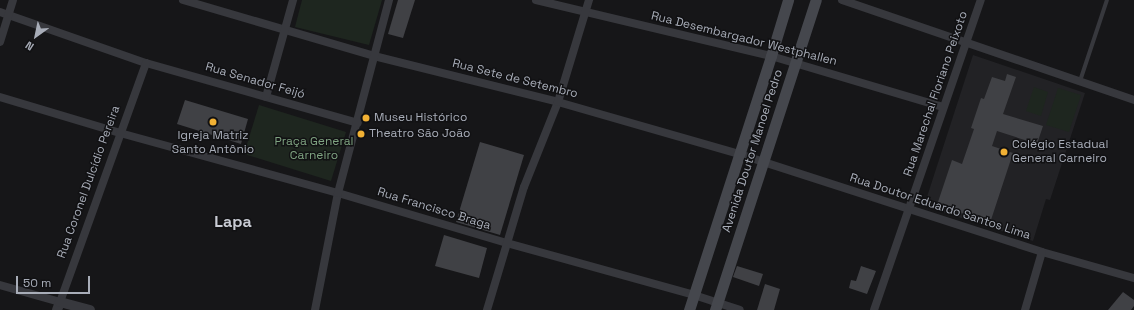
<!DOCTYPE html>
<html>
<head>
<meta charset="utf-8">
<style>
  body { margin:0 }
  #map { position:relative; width:1134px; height:310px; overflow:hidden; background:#161618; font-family:"Space Grotesk",sans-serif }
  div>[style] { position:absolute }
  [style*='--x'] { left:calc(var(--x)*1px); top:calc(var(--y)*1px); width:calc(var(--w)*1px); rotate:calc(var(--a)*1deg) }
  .built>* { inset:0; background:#222225 }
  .green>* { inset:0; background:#1e261f }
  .building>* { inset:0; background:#404145 }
  .service>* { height:4px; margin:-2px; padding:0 2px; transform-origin:2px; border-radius:2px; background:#37383d }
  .minor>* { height:8px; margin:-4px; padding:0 4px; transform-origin:4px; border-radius:4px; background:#37383d }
  .tertiary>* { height:10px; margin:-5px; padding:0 5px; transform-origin:5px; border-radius:5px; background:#37383d }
  .secondary>* { height:11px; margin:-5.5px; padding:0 5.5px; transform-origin:5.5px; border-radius:5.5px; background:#45474d }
  .dots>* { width:11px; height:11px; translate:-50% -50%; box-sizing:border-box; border:2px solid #111113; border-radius:50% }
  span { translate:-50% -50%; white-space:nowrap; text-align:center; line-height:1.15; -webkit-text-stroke:3px #111113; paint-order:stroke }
  .street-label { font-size:12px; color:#a8adb8 }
  .poi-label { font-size:12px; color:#a8adb8 }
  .left { translate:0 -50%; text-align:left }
  .park-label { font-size:12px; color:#7fa381 }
  .district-label { font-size:16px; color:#c9ccd4; font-weight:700 }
  .north { position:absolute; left:16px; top:16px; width:40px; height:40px; -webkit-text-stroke:3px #111113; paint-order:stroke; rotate:213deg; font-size:11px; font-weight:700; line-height:16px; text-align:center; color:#a8adb8 }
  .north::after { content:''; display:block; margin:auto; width:14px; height:18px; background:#a8adb8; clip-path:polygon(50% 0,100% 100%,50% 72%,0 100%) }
  .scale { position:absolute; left:16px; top:276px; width:74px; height:18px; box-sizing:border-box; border:2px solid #a8adb8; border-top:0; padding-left:5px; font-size:12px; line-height:14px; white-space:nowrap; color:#a8adb8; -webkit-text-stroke:3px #111113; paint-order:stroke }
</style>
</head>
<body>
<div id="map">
  <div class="built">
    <i style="clip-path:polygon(973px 55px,1085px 93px,1050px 200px,1046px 199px,1033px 241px,924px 206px)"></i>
  </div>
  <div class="green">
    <i style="clip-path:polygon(302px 0,382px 0,369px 45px,295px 27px)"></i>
    <i style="clip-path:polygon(1034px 87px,1048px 92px,1041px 116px,1026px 111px)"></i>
    <i style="clip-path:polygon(1058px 88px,1081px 95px,1069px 132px,1046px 125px)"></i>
    <i style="clip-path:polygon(259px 105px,346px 132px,331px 181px,244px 154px)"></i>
  </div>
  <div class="building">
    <i style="clip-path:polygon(398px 0,415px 0,403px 38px,388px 34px)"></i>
    <i style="clip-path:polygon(1007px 74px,1016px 77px,1003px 114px,1043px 126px,1037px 144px,997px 131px,992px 146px,1013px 153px,990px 223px,937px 205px,952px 160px,962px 164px,974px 129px,971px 128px,981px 98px,984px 99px,992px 77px,1005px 81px)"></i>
    <i style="clip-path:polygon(185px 100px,248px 119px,241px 144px,177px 124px)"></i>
    <i style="clip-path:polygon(480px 142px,524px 155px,500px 235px,456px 222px)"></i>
    <i style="clip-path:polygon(444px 235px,487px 248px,479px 278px,435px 266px)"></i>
    <i style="clip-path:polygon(737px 266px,763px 274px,759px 286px,733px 277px)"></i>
    <i style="clip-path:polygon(861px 266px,876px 271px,867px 294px,849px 288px,851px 280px,856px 281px)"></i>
    <i style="clip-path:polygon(765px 284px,780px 289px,774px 310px,757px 310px)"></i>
    <i style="clip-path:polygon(1123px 292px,1134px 300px,1134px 306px,1131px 310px,1108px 310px)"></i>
  </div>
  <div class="service">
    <i style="--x:1080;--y:81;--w:85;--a:-71.6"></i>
  </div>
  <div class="minor">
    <i style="--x:183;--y:0;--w:199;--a:16.3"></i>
    <i style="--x:374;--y:56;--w:190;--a:14"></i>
    <i style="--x:558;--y:102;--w:188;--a:16"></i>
    <i style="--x:739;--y:154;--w:318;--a:17.9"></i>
    <i style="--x:1042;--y:252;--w:96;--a:15.8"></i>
    <i style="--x:536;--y:0;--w:242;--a:13.4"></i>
    <i style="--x:771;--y:56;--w:179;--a:16.5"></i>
    <i style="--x:842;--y:0;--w:309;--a:18.9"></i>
    <i style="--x:0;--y:12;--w:155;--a:19.3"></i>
    <i style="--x:146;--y:63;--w:220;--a:15.8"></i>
    <i style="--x:0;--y:42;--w:44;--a:-72.8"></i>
    <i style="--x:0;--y:97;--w:125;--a:16.7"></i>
    <i style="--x:120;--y:133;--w:226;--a:15.4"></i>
    <i style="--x:338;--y:193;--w:176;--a:16.5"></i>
    <i style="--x:507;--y:243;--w:194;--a:15.5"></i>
    <i style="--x:694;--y:295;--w:48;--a:18.1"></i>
    <i style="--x:266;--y:97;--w:101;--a:-74.4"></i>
    <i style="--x:0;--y:285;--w:62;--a:15.8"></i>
    <i style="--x:60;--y:302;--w:254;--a:-70.2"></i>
    <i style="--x:315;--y:310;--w:119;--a:-78.9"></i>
    <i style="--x:338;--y:193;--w:200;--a:-75.2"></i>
    <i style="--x:487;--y:310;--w:128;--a:-73.3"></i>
    <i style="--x:524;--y:187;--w:92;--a:-68.2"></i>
    <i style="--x:558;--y:102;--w:107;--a:-73.1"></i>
    <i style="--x:874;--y:310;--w:328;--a:-71"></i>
    <i style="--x:1025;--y:310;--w:60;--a:-73.7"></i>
  </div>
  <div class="tertiary">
    <i style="--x:57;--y:310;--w:9;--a:-69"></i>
    <i style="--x:60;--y:302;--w:31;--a:15"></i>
  </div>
  <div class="secondary">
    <i style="--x:689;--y:310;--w:267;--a:-72.1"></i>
    <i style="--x:771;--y:56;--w:59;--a:-73.1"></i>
    <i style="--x:715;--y:310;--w:326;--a:-72"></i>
  </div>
  <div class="dots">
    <i style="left:366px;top:118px;background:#f2b134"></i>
    <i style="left:213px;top:122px;background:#f2b134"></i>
    <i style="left:361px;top:134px;background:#f2b134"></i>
    <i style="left:1004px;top:152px;background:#f2b134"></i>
  </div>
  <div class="street-label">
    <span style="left:744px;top:39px;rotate:14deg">Rua Desembargador Westphallen</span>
    <span style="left:515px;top:79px;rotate:14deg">Rua Sete de Setembro</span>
    <span style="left:255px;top:81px;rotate:16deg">Rua Senador Feijó</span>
    <span style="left:936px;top:94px;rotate:-71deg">Rua Marechal Floriano Peixoto</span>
    <span style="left:753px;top:151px;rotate:-72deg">Avenida Doutor Manoel Pedro</span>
    <span style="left:89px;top:182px;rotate:-70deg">Rua Coronel Dulcídio Pereira</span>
    <span style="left:940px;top:207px;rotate:18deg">Rua Doutor Eduardo Santos Lima</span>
    <span style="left:434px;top:209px;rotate:17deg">Rua Francisco Braga</span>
  </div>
  <div class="poi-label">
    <span class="left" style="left:374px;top:118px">Museu Histórico</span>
    <span class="left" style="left:369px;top:134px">Theatro São João</span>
    <span style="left:213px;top:143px">Igreja Matriz<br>Santo Antônio</span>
    <span class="left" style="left:1012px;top:152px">Colégio Estadual<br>General Carneiro</span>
  </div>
  <div class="park-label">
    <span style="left:314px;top:149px">Praça General<br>Carneiro</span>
  </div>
  <div class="district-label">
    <span style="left:233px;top:222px">Lapa</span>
  </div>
  <div class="north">N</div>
  <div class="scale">50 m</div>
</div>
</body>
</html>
